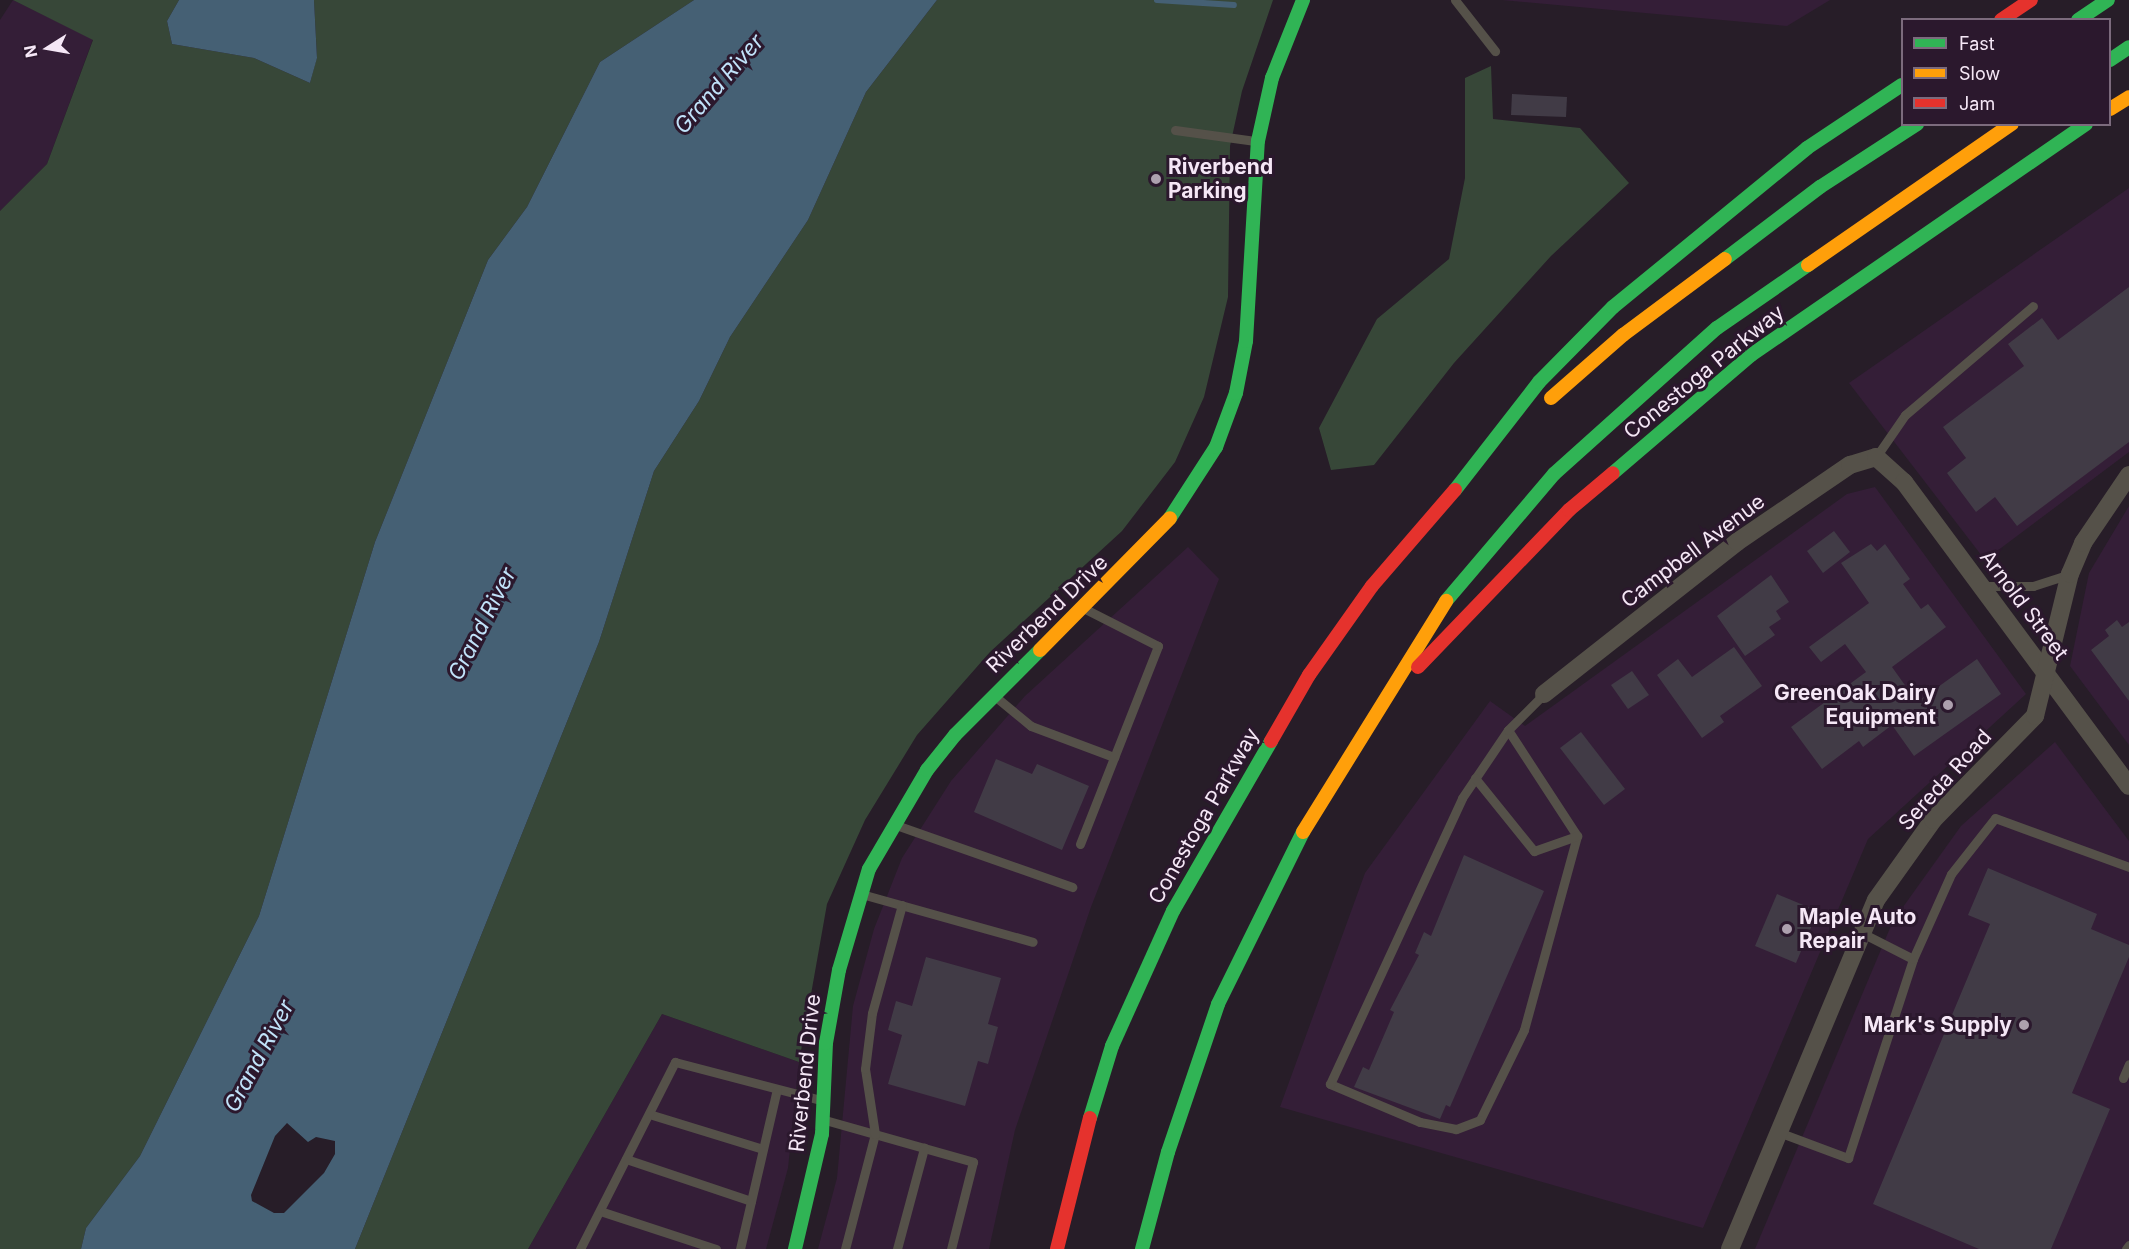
<!DOCTYPE html>
<html>
<head>
<meta charset="utf-8">
<style>
  body { margin:0 }
  #map { position:relative; width:2129px; height:1249px; overflow:hidden; background:#271d28; font-family:Inter,sans-serif }
  div>[style] { position:absolute }
  [style*='--x'] { left:calc(var(--x)*1px); top:calc(var(--y)*1px); width:calc(var(--w)*1px); rotate:calc(var(--a)*1deg) }
  .built>* { inset:0; background:#341e37 }
  .green>* { inset:0; background:#374738 }
  .water>* { inset:0; background:#456074 }
  .stream>* { height:6px; margin:-3px; padding:0 3px; transform-origin:3px; border-radius:3px; background:#456074 }
  .building>* { inset:0; background:#413b46 }
  .lane>* { height:9px; margin:-4.5px; padding:0 4.5px; transform-origin:4.5px; border-radius:4.5px; background:#555149 }
  .street>* { height:18px; margin:-9px; padding:0 9px; transform-origin:9px; border-radius:9px; background:#555149 }
  .fast>* { height:14px; margin:-7px; padding:0 7px; transform-origin:7px; border-radius:7px; background:#30b455 }
  .slow>* { height:14px; margin:-7px; padding:0 7px; transform-origin:7px; border-radius:7px; background:#ff9f0a }
  .jam>* { height:14px; margin:-7px; padding:0 7px; transform-origin:7px; border-radius:7px; background:#e5322d }
  .dots>* { width:16px; height:16px; translate:-50% -50%; box-sizing:border-box; border:3px solid #2b182d; border-radius:50% }
  span { translate:-50% -50%; white-space:nowrap; text-align:center; line-height:1.15; -webkit-text-stroke:6px #2b182d; paint-order:stroke }
  .poi-label { font-size:21px; color:#f5e7f6; font-weight:700 }
  .left { translate:0 -50%; text-align:left }
  .right { translate:-100% -50%; text-align:right }
  .street-label { font-size:21px; color:#f5e7f6 }
  .water-label { font-size:22px; color:#c1e3fa; font-style:italic }
  .legend { position:absolute; left:1901px; top:18px; width:210px; height:108px; box-sizing:border-box; background:#2b182d; border:2px solid #7c6b7d; margin:0; padding:8px 10px; list-style:none; font-size:18px; color:#f5e7f6 }
  .legend li { display:flex; align-items:center; gap:12px; height:30px }
  .legend b { width:30px; border:2px solid #7c6b7d }
  .north { position:absolute; left:18px; top:18px; width:60px; height:60px; -webkit-text-stroke:4px #2b182d; paint-order:stroke; rotate:259deg; font-size:16px; font-weight:700; line-height:24px; text-align:center; color:#f5e7f6 }
  .north::after { content:''; display:block; margin:auto; width:21px; height:27px; background:#f5e7f6; clip-path:polygon(50% 0,100% 100%,50% 72%,0 100%) }
</style>
</head>
<body>
<div id="map">
  <div class="built">
    <i style="clip-path:polygon(13px 0,93px 39px,47px 164px,0 211px,0 20px)"></i>
    <i style="clip-path:polygon(1502px 0,1830px 0,1787px 26px)"></i>
    <i style="clip-path:polygon(2129px 188px,2129px 452px,1985px 560px,1849px 383px)"></i>
    <i style="clip-path:polygon(1875px 487px,2026px 694px,1868px 839px,1703px 1228px,1280px 1107px,1365px 873px,1490px 701px,1525px 726px,1847px 494px)"></i>
    <i style="clip-path:polygon(2129px 506px,2129px 745px,2070px 666px,2089px 573px)"></i>
    <i style="clip-path:polygon(1188px 547px,1219px 579px,1091px 907px,1015px 1130px,989px 1249px,818px 1249px,837px 1178px,853px 1006px,874px 929px,902px 858px,951px 781px,1025px 696px)"></i>
    <i style="clip-path:polygon(2055px 742px,2129px 841px,2129px 1249px,1755px 1249px,1893px 921px,1961px 826px)"></i>
    <i style="clip-path:polygon(662px 1014px,799px 1062px,788px 1168px,766px 1249px,528px 1249px)"></i>
  </div>
  <div class="green">
    <i style="clip-path:polygon(13px 0,179px 0,167px 21px,172px 44px,254px 58px,310px 83px,317px 57px,314px 0,694px 0,600px 62px,527px 207px,488px 260px,375px 542px,259px 916px,140px 1156px,86px 1228px,81px 1249px,0 1249px,0 211px,47px 164px,93px 40px)"></i>
    <i style="clip-path:polygon(937px 0,1273px 0,1242px 91px,1230px 146px,1228px 297px,1204px 397px,1175px 462px,1122px 531px,990px 652px,917px 735px,865px 820px,827px 904px,799px 1062px,662px 1014px,528px 1249px,355px 1249px,599px 642px,654px 471px,699px 401px,730px 337px,808px 220px,866px 92px)"></i>
    <i style="clip-path:polygon(1491px 66px,1493px 119px,1580px 128px,1629px 183px,1551px 256px,1454px 363px,1374px 465px,1331px 470px,1319px 428px,1377px 319px,1449px 259px,1465px 178px,1465px 78px)"></i>
  </div>
  <div class="water">
    <i style="clip-path:polygon(179px 0,314px 0,317px 58px,310px 83px,254px 58px,172px 44px,167px 21px)"></i>
    <i style="clip-path:polygon(evenodd,694px 0,937px 0,866px 92px,808px 220px,730px 337px,699px 401px,654px 471px,599px 642px,355px 1249px,81px 1249px,86px 1228px,140px 1156px,259px 916px,375px 542px,488px 260px,527px 207px,600px 62px,694px 0,287px 1123px,308px 1142px,316px 1137px,335px 1141px,335px 1154px,324px 1173px,284px 1213px,274px 1213px,252px 1201px,251px 1195px,275px 1136px,287px 1123px)"></i>
  </div>
  <div class="stream">
    <i style="--x:1157;--y:0;--w:77;--a:3.7"></i>
  </div>
  <div class="building">
    <i style="clip-path:polygon(1512px 94px,1567px 97px,1566px 117px,1511px 115px)"></i>
    <i style="clip-path:polygon(2129px 287px,2129px 442px,2017px 526px,1995px 497px,1976px 512px,1947px 473px,1966px 458px,1943px 427px,2024px 366px,2008px 344px,2042px 318px,2058px 340px)"></i>
    <i style="clip-path:polygon(1834px 531px,1850px 552px,1823px 573px,1807px 551px)"></i>
    <i style="clip-path:polygon(1871px 544px,1877px 551px,1885px 544px,1910px 579px,1903px 584px,1921px 609px,1928px 604px,1946px 627px,1892px 667px,1917px 702px,1977px 659px,2001px 694px,1914px 756px,1892px 725px,1863px 747px,1859px 741px,1822px 769px,1791px 727px,1866px 672px,1845px 644px,1821px 662px,1809px 647px,1869px 603px,1841px 563px)"></i>
    <i style="clip-path:polygon(1771px 575px,1789px 602px,1776px 611px,1781px 619px,1769px 627px,1775px 635px,1745px 656px,1717px 616px)"></i>
    <i style="clip-path:polygon(2117px 620px,2122px 627px,2129px 622px,2129px 701px,2091px 650px,2109px 636px,2105px 630px)"></i>
    <i style="clip-path:polygon(1734px 647px,1762px 686px,1720px 716px,1724px 722px,1702px 738px,1657px 675px,1678px 659px,1692px 677px)"></i>
    <i style="clip-path:polygon(1632px 671px,1649px 695px,1628px 709px,1611px 685px)"></i>
    <i style="clip-path:polygon(1581px 732px,1625px 789px,1604px 805px,1560px 748px)"></i>
    <i style="clip-path:polygon(996px 759px,1032px 774px,1037px 764px,1089px 786px,1062px 850px,974px 812px)"></i>
    <i style="clip-path:polygon(1464px 855px,1544px 891px,1450px 1107px,1446px 1105px,1440px 1119px,1354px 1087px,1363px 1067px,1369px 1070px,1394px 1012px,1390px 1010px,1419px 955px,1415px 953px,1424px 932px,1431px 936px)"></i>
    <i style="clip-path:polygon(1988px 868px,2097px 914px,2091px 929px,2129px 945px,2129px 957px,2072px 1093px,2110px 1109px,2051px 1249px,1979px 1249px,1873px 1204px,1990px 924px,1968px 915px)"></i>
    <i style="clip-path:polygon(1777px 894px,1818px 911px,1796px 963px,1755px 946px)"></i>
    <i style="clip-path:polygon(926px 957px,1001px 978px,988px 1024px,998px 1027px,988px 1064px,978px 1061px,965px 1106px,888px 1084px,902px 1035px,888px 1030px,896px 1001px,912px 1006px)"></i>
  </div>
  <div class="lane">
    <i style="--x:1455;--y:0;--w:65;--a:51.9"></i>
    <i style="--x:1175;--y:130;--w:81;--a:7.8"></i>
    <i style="--x:1876;--y:457;--w:51;--a:-55.4"></i>
    <i style="--x:1905;--y:415;--w:168;--a:-40.4"></i>
    <i style="--x:1982;--y:586;--w:51;--a:0"></i>
    <i style="--x:2033;--y:586;--w:39;--a:-18"></i>
    <i style="--x:997;--y:698;--w:44;--a:39.5"></i>
    <i style="--x:1031;--y:726;--w:89;--a:20.5"></i>
    <i style="--x:1508;--y:730;--w:126;--a:56.9"></i>
    <i style="--x:1577;--y:836;--w:201;--a:105.3"></i>
    <i style="--x:1524;--y:1030;--w:100;--a:116.1"></i>
    <i style="--x:1480;--y:1120;--w:26;--a:159"></i>
    <i style="--x:1456;--y:1129;--w:37;--a:-169"></i>
    <i style="--x:1420;--y:1122;--w:98;--a:-157.1"></i>
    <i style="--x:1330;--y:1084;--w:315;--a:-65.2"></i>
    <i style="--x:1462;--y:798;--w:82;--a:-55.9"></i>
    <i style="--x:1508;--y:730;--w:51;--a:-45"></i>
    <i style="--x:1475;--y:778;--w:94;--a:51.1"></i>
    <i style="--x:1534;--y:851;--w:46;--a:-19.2"></i>
    <i style="--x:896;--y:825;--w:187;--a:19.4"></i>
    <i style="--x:1080;--y:844;--w:213;--a:-68.5"></i>
    <i style="--x:1158;--y:646;--w:80;--a:-153.1"></i>
    <i style="--x:865;--y:895;--w:174;--a:15.6"></i>
    <i style="--x:1862;--y:933;--w:57;--a:27"></i>
    <i style="--x:2123;--y:1078;--w:15;--a:-67"></i>
    <i style="--x:649;--y:1114;--w:119;--a:17.1"></i>
    <i style="--x:825;--y:1120;--w:154;--a:15.8"></i>
    <i style="--x:973;--y:1162;--w:90;--a:104.2"></i>
    <i style="--x:1778;--y:1132;--w:75;--a:20.4"></i>
    <i style="--x:1848;--y:1158;--w:209;--a:-71.9"></i>
    <i style="--x:1913;--y:959;--w:93;--a:-65.9"></i>
    <i style="--x:1951;--y:874;--w:71;--a:-51.8"></i>
    <i style="--x:1995;--y:818;--w:143;--a:20.1"></i>
    <i style="--x:626;--y:1159;--w:132;--a:18.6"></i>
    <i style="--x:600;--y:1211;--w:122;--a:18.1"></i>
    <i style="--x:580;--y:1249;--w:210;--a:-63.1"></i>
    <i style="--x:675;--y:1062;--w:151;--a:14.6"></i>
    <i style="--x:740;--y:1249;--w:164;--a:-77"></i>
    <i style="--x:845;--y:1249;--w:119;--a:-75.4"></i>
    <i style="--x:875;--y:1134;--w:66;--a:-98.7"></i>
    <i style="--x:865;--y:1069;--w:56;--a:-82.9"></i>
    <i style="--x:872;--y:1013;--w:112;--a:-74.5"></i>
    <i style="--x:897;--y:1249;--w:105;--a:-75"></i>
    <i style="--x:2126;--y:1249;--w:5;--a:-53"></i>
  </div>
  <div class="street">
    <i style="--x:1544;--y:694;--w:246;--a:-38.2"></i>
    <i style="--x:1737;--y:542;--w:137;--a:-34.3"></i>
    <i style="--x:1850;--y:465;--w:27;--a:-17"></i>
    <i style="--x:1876;--y:457;--w:38;--a:42"></i>
    <i style="--x:1904;--y:482;--w:378;--a:53.5"></i>
    <i style="--x:1730;--y:1249;--w:378;--a:-67.3"></i>
    <i style="--x:1876;--y:900;--w:98;--a:-54.5"></i>
    <i style="--x:1933;--y:820;--w:146;--a:-45.6"></i>
    <i style="--x:2035;--y:716;--w:146;--a:-76.2"></i>
    <i style="--x:2070;--y:574;--w:34;--a:-67"></i>
    <i style="--x:2083;--y:543;--w:82;--a:-55.9"></i>
  </div>
  <div class="fast">
    <i style="--x:2078;--y:20;--w:36;--a:-34"></i>
    <i style="--x:2110;--y:60;--w:23;--a:-34"></i>
    <i style="--x:1725;--y:259;--w:119;--a:-37.2"></i>
    <i style="--x:1820;--y:187;--w:116;--a:-33"></i>
    <i style="--x:1613;--y:473;--w:182;--a:-40.5"></i>
    <i style="--x:1751;--y:355;--w:407;--a:-34.6"></i>
    <i style="--x:1455;--y:490;--w:137;--a:-52.1"></i>
    <i style="--x:1539;--y:382;--w:105;--a:-45.4"></i>
    <i style="--x:1613;--y:307;--w:251;--a:-39.3"></i>
    <i style="--x:1807;--y:148;--w:114;--a:-33.6"></i>
    <i style="--x:1170;--y:518;--w:85;--a:-57.1"></i>
    <i style="--x:1216;--y:447;--w:58;--a:-69.7"></i>
    <i style="--x:1236;--y:393;--w:53;--a:-79.1"></i>
    <i style="--x:1246;--y:341;--w:200;--a:-86.6"></i>
    <i style="--x:1258;--y:141;--w:65;--a:-77.5"></i>
    <i style="--x:1272;--y:78;--w:84;--a:-68.3"></i>
    <i style="--x:1446;--y:601;--w:167;--a:-49.6"></i>
    <i style="--x:1554;--y:474;--w:219;--a:-41.9"></i>
    <i style="--x:1717;--y:328;--w:111;--a:-34.7"></i>
    <i style="--x:1090;--y:1118;--w:75;--a:-73"></i>
    <i style="--x:1112;--y:1046;--w:148;--a:-65.7"></i>
    <i style="--x:1173;--y:911;--w:196;--a:-60"></i>
    <i style="--x:795;--y:1249;--w:118;--a:-76.8"></i>
    <i style="--x:822;--y:1134;--w:91;--a:-87.5"></i>
    <i style="--x:826;--y:1043;--w:74;--a:-79.9"></i>
    <i style="--x:839;--y:970;--w:105;--a:-73.5"></i>
    <i style="--x:869;--y:869;--w:115;--a:-59.6"></i>
    <i style="--x:927;--y:770;--w:45;--a:-51.3"></i>
    <i style="--x:955;--y:735;--w:120;--a:-45"></i>
    <i style="--x:1142;--y:1249;--w:100;--a:-75"></i>
    <i style="--x:1168;--y:1152;--w:156;--a:-71.3"></i>
    <i style="--x:1218;--y:1004;--w:192;--a:-63.7"></i>
  </div>
  <div class="slow">
    <i style="--x:2110;--y:109;--w:22;--a:-32"></i>
    <i style="--x:1808;--y:265;--w:248;--a:-34.7"></i>
    <i style="--x:1551;--y:398;--w:96;--a:-41.2"></i>
    <i style="--x:1623;--y:335;--w:127;--a:-36.7"></i>
    <i style="--x:1040;--y:650;--w:185;--a:-45.4"></i>
    <i style="--x:1303;--y:832;--w:272;--a:-58.2"></i>
  </div>
  <div class="jam">
    <i style="--x:2001;--y:20;--w:36;--a:-34"></i>
    <i style="--x:1418;--y:667;--w:218;--a:-46.1"></i>
    <i style="--x:1569;--y:510;--w:57;--a:-40.1"></i>
    <i style="--x:1271;--y:741;--w:76;--a:-60.1"></i>
    <i style="--x:1309;--y:675;--w:109;--a:-54.7"></i>
    <i style="--x:1372;--y:586;--w:127;--a:-49.2"></i>
    <i style="--x:1057;--y:1249;--w:135;--a:-75.9"></i>
  </div>
  <div class="dots">
    <i style="left:1156px;top:179px;background:#ada0ae"></i>
    <i style="left:1948px;top:705px;background:#ada0ae"></i>
    <i style="left:1787px;top:929px;background:#ada0ae"></i>
    <i style="left:2024px;top:1025px;background:#ada0ae"></i>
  </div>
  <div class="poi-label">
    <span class="left" style="left:1168px;top:179px">Riverbend<br>Parking</span>
    <span class="right" style="left:1936px;top:705px">GreenOak Dairy<br>Equipment</span>
    <span class="left" style="left:1799px;top:929px">Maple Auto<br>Repair</span>
    <span class="right" style="left:2012px;top:1025px">Mark's Supply</span>
  </div>
  <div class="street-label">
    <span style="left:1704px;top:372px;rotate:-39deg">Conestoga Parkway</span>
    <span style="left:1693px;top:551px;rotate:-37deg">Campbell Avenue</span>
    <span style="left:2024px;top:605px;rotate:53deg">Arnold Street</span>
    <span style="left:1047px;top:614px;rotate:-44deg">Riverbend Drive</span>
    <span style="left:1945px;top:780px;rotate:-48deg">Sereda Road</span>
    <span style="left:1204px;top:816px;rotate:-60deg">Conestoga Parkway</span>
    <span style="left:805px;top:1073px;rotate:-84deg">Riverbend Drive</span>
  </div>
  <div class="water-label">
    <span style="left:719px;top:84px;rotate:-49deg">Grand River</span>
    <span style="left:482px;top:624px;rotate:-63deg">Grand River</span>
    <span style="left:259px;top:1056px;rotate:-62deg">Grand River</span>
  </div>
  <ul class="legend">
  <li><b style="height:8px;background:#30b455"></b>Fast</li>
  <li><b style="height:8px;background:#ff9f0a"></b>Slow</li>
  <li><b style="height:8px;background:#e5322d"></b>Jam</li>
  </ul>
  <div class="north">N</div>
</div>
</body>
</html>
